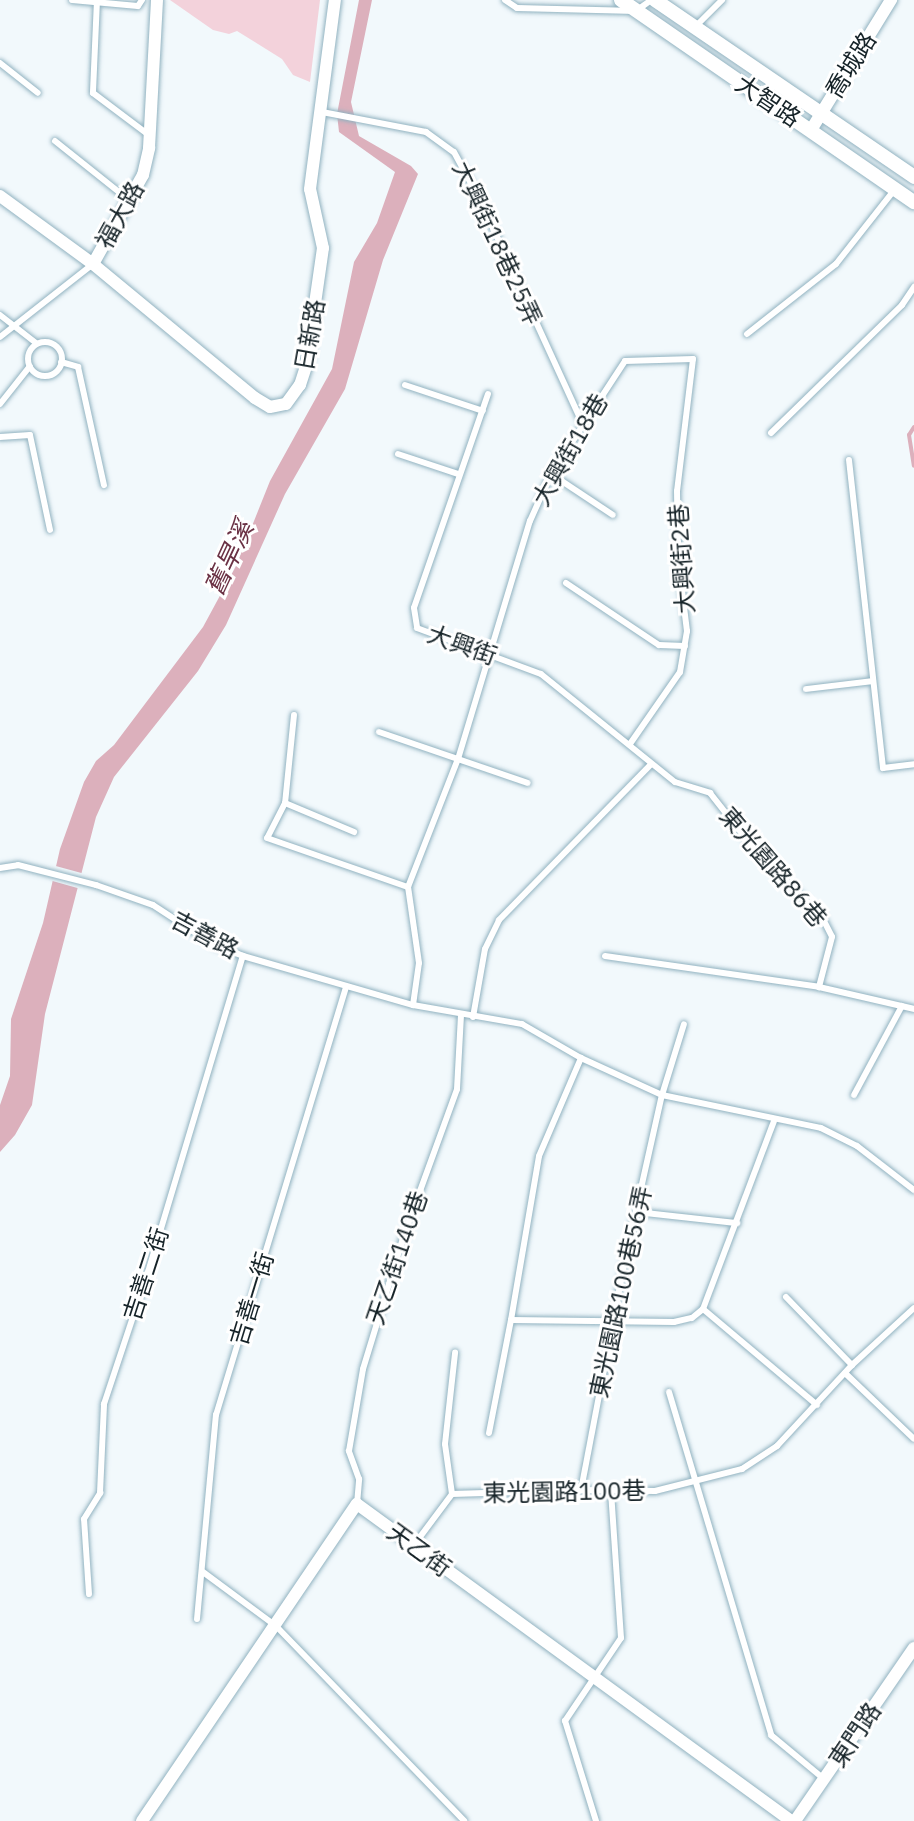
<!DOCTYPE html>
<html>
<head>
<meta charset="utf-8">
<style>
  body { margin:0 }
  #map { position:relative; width:914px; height:1821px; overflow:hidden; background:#f2f9fc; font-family:"IBM Plex Sans","Noto Sans TC",sans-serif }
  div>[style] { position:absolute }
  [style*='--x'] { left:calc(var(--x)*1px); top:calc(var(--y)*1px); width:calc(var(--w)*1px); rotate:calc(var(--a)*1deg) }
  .green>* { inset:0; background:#f3d2db }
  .water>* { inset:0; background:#dcb0bc }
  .pier>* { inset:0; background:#f2f9fc }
  .stream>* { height:4px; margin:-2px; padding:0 2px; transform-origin:2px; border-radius:2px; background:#dcb0bc }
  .roads { filter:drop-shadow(0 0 2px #91b2c0) drop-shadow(0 0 2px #91b2c0) }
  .service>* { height:6px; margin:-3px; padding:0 3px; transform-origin:3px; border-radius:3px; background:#fff }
  .service>.ring { margin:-3px; padding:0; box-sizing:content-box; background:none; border:6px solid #fff; border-radius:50% }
  .minor>* { height:12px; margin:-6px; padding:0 6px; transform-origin:6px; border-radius:6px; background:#fff }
  .tertiary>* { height:14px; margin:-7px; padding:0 7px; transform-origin:7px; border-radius:7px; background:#fff }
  span { translate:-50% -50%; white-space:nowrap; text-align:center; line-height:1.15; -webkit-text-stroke:6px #fff; paint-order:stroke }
  .street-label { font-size:24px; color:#162328 }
  .water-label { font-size:26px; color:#6a3144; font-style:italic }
</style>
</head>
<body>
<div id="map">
  <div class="green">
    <i style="clip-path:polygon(170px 0,320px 0,310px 82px,293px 75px,282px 59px,237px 31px,229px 34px,213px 30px)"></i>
  </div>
  <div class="water">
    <i style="clip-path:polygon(359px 0,372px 0,351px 102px,359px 136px,411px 166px,418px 174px,383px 260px,345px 389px,285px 494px,226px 625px,198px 671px,114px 777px,96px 817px,45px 1014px,32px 1105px,15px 1135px,0 1152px,0 1105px,10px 1076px,11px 1019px,43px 923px,60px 849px,84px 782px,96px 761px,114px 745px,203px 627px,236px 566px,270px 481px,332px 369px,354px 262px,377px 223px,395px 172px,339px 132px,337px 114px)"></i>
  </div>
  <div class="pier">
    <i style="clip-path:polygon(52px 865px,85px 874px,81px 889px,49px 880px)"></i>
  </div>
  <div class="stream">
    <i style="--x:914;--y:427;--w:9;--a:122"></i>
    <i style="--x:909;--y:435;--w:31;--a:81"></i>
  </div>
  <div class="roads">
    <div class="service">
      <i style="--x:72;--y:0;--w:66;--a:5.2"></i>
      <i style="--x:138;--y:6;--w:7;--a:-56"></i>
      <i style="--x:97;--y:0;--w:93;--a:92.5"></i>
      <i style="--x:93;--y:93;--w:70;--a:36.9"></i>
      <i style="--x:505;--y:0;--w:14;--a:34"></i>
      <i style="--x:517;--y:8;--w:119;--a:1.4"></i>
      <i style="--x:636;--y:11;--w:19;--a:-36"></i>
      <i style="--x:696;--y:26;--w:37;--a:-45"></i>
      <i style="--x:0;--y:63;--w:48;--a:38.3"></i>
      <i style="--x:322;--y:112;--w:106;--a:10.9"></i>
      <i style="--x:426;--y:132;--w:34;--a:36"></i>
      <i style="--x:454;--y:152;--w:59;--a:61.7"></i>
      <i style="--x:482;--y:204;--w:240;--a:65.4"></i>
      <i style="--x:55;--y:141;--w:95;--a:38.6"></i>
      <i style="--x:0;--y:315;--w:46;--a:37.9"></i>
      <i style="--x:747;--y:334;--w:113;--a:-38.2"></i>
      <i style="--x:836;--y:264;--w:95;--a:-51.8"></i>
      <i style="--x:0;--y:337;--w:118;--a:-38.1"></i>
      <i class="ring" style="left:28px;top:342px;width:28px;height:28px"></i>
      <i style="--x:61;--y:362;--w:18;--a:16"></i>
      <i style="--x:78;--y:367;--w:121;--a:77.6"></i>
      <i style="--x:405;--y:385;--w:82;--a:18.4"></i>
      <i style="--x:488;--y:394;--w:226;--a:109.1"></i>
      <i style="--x:414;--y:608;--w:20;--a:81"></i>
      <i style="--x:417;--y:628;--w:132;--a:20.4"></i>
      <i style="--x:541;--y:674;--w:172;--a:38.9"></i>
      <i style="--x:675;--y:782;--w:37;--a:17"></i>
      <i style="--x:710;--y:793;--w:66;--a:51.7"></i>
      <i style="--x:751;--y:845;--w:101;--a:45.4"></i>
      <i style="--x:822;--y:917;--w:22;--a:63"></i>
      <i style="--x:832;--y:937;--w:52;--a:104.6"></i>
      <i style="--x:0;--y:404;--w:48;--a:-51.7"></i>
      <i style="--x:771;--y:433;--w:183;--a:-44.3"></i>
      <i style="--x:902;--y:305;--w:22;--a:-56"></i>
      <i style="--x:0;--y:437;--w:30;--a:-4"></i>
      <i style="--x:30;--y:435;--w:97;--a:78.1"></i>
      <i style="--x:398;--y:454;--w:63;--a:18.4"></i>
      <i style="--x:849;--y:460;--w:310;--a:83.7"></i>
      <i style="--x:883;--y:768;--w:31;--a:-7"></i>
      <i style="--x:551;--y:474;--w:74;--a:33.5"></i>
      <i style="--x:566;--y:583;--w:112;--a:33.7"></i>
      <i style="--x:659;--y:645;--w:26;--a:2"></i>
      <i style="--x:806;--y:689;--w:67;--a:-6.8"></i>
      <i style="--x:294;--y:715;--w:88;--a:95.8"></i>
      <i style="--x:285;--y:803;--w:39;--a:117"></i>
      <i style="--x:267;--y:838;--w:149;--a:19.2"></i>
      <i style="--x:379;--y:732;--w:157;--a:18.9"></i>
      <i style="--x:285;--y:803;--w:75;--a:22.8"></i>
      <i style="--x:0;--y:868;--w:18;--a:-9"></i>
      <i style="--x:18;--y:865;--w:81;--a:14.4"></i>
      <i style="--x:96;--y:885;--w:60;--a:19.3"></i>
      <i style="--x:153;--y:905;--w:75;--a:33.1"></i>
      <i style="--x:216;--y:946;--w:29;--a:20"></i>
      <i style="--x:243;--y:956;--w:177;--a:16.1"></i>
      <i style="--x:413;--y:1005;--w:111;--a:9.9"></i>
      <i style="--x:522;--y:1024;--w:68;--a:30"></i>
      <i style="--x:581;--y:1058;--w:89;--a:24.6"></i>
      <i style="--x:662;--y:1095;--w:162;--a:11.7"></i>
      <i style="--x:821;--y:1128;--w:40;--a:26.6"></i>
      <i style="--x:857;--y:1146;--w:72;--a:37.7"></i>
      <i style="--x:605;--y:956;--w:216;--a:8.2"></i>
      <i style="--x:819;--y:987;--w:98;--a:13"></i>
      <i style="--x:413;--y:1005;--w:42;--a:-81.9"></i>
      <i style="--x:419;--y:963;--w:77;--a:-98.2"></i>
      <i style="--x:408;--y:887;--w:137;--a:-68.7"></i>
      <i style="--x:458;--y:759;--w:249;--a:-73.2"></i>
      <i style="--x:530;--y:521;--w:51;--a:-65.9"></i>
      <i style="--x:551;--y:474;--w:135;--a:-56.8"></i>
      <i style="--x:625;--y:361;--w:68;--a:-1.7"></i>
      <i style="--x:693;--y:359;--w:133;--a:96.9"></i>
      <i style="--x:677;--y:491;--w:67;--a:89.1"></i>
      <i style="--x:678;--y:558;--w:74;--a:83"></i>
      <i style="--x:687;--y:631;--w:42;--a:99.7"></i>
      <i style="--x:680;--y:672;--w:88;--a:124.8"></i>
      <i style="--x:473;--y:1017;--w:69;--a:-80"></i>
      <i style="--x:485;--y:949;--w:32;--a:-64"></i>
      <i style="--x:499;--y:920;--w:218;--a:-45.7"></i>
      <i style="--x:854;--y:1095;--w:101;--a:-61.7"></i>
      <i style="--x:637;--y:1212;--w:101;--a:6.3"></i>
      <i style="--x:786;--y:1297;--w:95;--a:45.9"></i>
      <i style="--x:703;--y:1309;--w:201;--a:-69.3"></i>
      <i style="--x:511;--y:1320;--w:166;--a:-80.3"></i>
      <i style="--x:539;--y:1156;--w:107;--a:-66.8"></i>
      <i style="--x:845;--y:1373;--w:95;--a:43.7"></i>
      <i style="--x:669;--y:1392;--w:358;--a:73.4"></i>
      <i style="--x:771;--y:1735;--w:69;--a:39.7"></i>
      <i style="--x:489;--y:1433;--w:115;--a:-79"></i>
      <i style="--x:511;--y:1320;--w:163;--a:0.7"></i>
      <i style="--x:674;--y:1322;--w:18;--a:-13"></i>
      <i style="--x:692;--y:1318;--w:14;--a:-39"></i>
      <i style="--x:703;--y:1309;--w:149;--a:40.1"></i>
      <i style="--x:581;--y:1490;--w:234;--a:-79.2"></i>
      <i style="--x:625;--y:1260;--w:169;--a:-77.4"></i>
      <i style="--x:662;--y:1095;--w:74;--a:-72.8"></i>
      <i style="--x:452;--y:1494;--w:50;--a:-98"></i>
      <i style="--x:445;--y:1444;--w:92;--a:-83.7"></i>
      <i style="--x:357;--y:1504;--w:25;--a:-85"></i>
      <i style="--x:359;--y:1479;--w:30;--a:-110"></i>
      <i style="--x:349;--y:1451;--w:83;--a:-80.3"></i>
      <i style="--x:363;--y:1369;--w:140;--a:-73"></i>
      <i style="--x:404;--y:1235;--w:155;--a:-70"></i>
      <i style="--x:457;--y:1089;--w:74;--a:-86.9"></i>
      <i style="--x:414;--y:1545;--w:64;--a:-53.3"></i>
      <i style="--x:452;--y:1494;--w:129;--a:-1.8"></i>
      <i style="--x:581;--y:1490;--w:74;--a:0.8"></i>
      <i style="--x:655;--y:1491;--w:90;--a:-14.2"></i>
      <i style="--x:742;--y:1469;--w:42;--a:-33.3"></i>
      <i style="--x:777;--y:1446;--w:110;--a:-47.2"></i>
      <i style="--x:852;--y:1365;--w:84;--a:-42.6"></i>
      <i style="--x:203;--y:1572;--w:91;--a:36.5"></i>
      <i style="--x:276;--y:1626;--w:271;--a:46"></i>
      <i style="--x:89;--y:1594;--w:75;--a:-93.8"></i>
      <i style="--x:84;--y:1519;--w:31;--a:-58"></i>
      <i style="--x:100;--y:1493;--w:89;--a:-87.4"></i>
      <i style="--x:104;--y:1404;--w:139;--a:-71.6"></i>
      <i style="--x:148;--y:1272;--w:330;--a:-73.3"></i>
      <i style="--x:197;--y:1619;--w:205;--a:-84.7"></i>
      <i style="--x:216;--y:1415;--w:448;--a:-73.1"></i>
      <i style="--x:596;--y:1821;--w:105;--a:-107.2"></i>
      <i style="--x:565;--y:1721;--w:100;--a:-56"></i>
      <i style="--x:621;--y:1638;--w:148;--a:-93.9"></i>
    </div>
    <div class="minor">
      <i style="--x:811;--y:130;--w:153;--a:-58.4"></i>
      <i style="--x:0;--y:196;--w:115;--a:36.2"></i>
      <i style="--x:93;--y:264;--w:210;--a:39.6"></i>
      <i style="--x:255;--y:398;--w:17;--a:31"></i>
      <i style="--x:270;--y:407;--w:16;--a:-11"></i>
      <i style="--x:286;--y:404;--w:24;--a:-54"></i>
      <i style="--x:300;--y:385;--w:20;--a:-72"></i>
      <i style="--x:306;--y:366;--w:119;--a:-81.8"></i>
      <i style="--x:323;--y:248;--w:60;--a:-102.4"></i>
      <i style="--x:310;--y:189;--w:191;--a:-82.5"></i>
      <i style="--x:93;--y:264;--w:102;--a:-60.7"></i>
      <i style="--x:143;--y:175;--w:28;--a:-77"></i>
      <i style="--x:149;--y:148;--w:148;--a:-86.9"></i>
      <i style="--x:142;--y:1821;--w:383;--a:-55.9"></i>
      <i style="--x:357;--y:1504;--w:537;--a:36.14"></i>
      <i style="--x:795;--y:1821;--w:210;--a:-55.5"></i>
    </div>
    <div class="tertiary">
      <i style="--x:621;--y:0;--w:356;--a:34.6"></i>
      <i style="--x:655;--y:0;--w:314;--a:34.3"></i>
    </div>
  </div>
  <div class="street-label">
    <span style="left:851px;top:65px;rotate:-58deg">喬城路</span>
    <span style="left:768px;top:101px;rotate:34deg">大智路</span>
    <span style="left:120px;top:215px;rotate:-61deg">福大路</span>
    <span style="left:497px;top:243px;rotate:65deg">大興街18巷25弄</span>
    <span style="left:310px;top:335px;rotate:-80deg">日新路</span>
    <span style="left:570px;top:450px;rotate:-60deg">大興街18巷</span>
    <span style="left:682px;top:559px;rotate:-94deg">大興街2巷</span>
    <span style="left:462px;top:645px;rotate:20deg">大興街</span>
    <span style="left:773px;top:867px;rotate:49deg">東光園路86巷</span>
    <span style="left:205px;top:935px;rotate:28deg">吉善路</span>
    <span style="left:397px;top:1258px;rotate:-71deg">天乙街140巷</span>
    <span style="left:146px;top:1274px;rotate:-72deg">吉善二街</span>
    <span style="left:621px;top:1292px;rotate:-78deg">東光園路100巷56弄</span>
    <span style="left:252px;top:1299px;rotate:-73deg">吉善一街</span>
    <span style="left:564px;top:1492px;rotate:-1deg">東光園路100巷</span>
    <span style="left:419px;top:1550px;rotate:36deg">天乙街</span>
    <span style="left:855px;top:1735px;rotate:-56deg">東門路</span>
  </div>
  <div class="water-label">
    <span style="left:229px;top:558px;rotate:-65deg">舊旱溪</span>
  </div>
</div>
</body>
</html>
